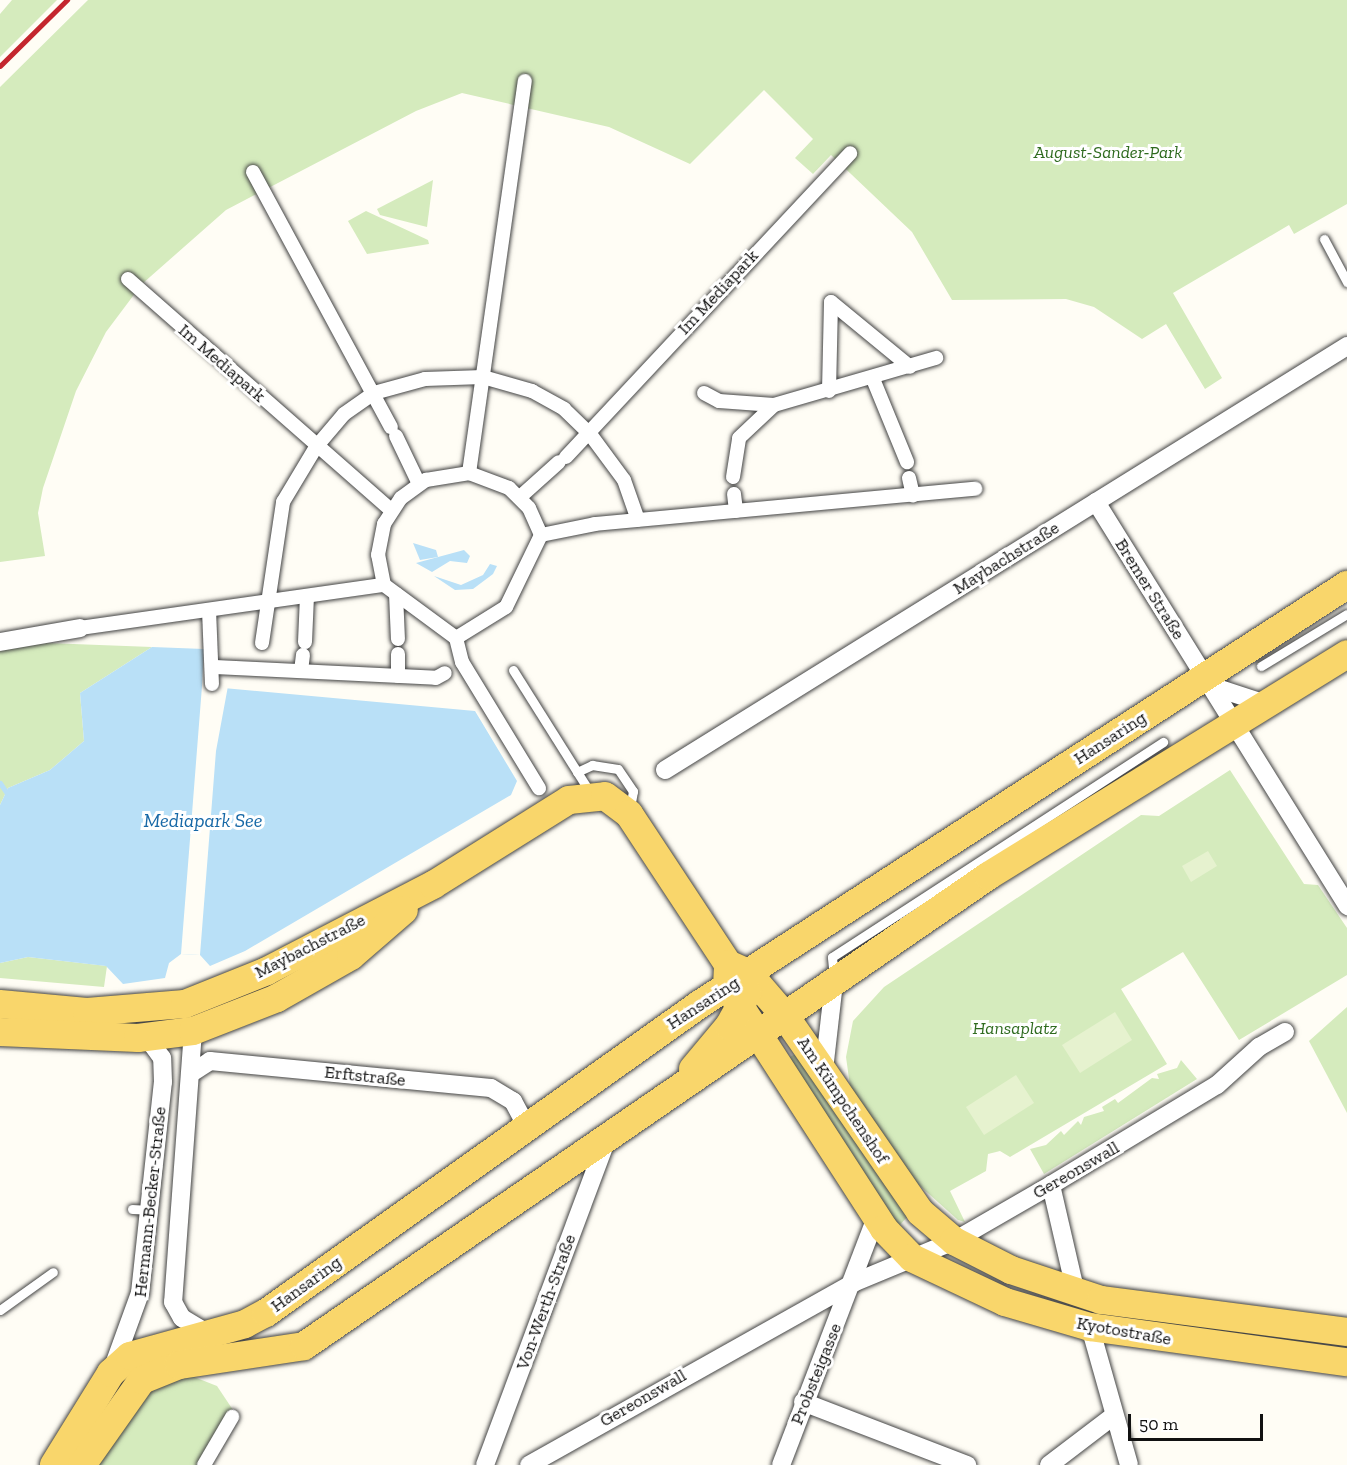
<!DOCTYPE html>
<html>
<head>
<meta charset="utf-8">
<style>
  body { margin:0 }
  #map { position:relative; width:1347px; height:1465px; overflow:hidden; background:#fffdf5; font-family:"Zilla Slab",serif }
  div>[style] { position:absolute }
  [style*='--x'] { left:calc(var(--x)*1px); top:calc(var(--y)*1px); width:calc(var(--w)*1px); rotate:calc(var(--a)*1deg) }
  .green>* { inset:0; background:#d5ebbd }
  .pitch>* { inset:0; background:#e6f2cf }
  .water>* { inset:0; background:#b9e0f7 }
  .pier>* { inset:0; background:#fffdf5 }
  .stream>* { height:5px; margin:-2.5px; padding:0 2.5px; transform-origin:2.5px; border-radius:2.5px; background:#b9e0f7 }
  .roads { filter:drop-shadow(0 0 2px #444) drop-shadow(0 0 2px #444) }
  .service>* { height:9px; margin:-4.5px; padding:0 4.5px; transform-origin:4.5px; border-radius:4.5px; background:#fff }
  .pedestrian>* { height:14px; margin:-7px; padding:0 7px; transform-origin:7px; border-radius:7px; background:#fff }
  .minor>* { height:18px; margin:-9px; padding:0 9px; transform-origin:9px; border-radius:9px; background:#fff }
  .primary>* { height:28px; margin:-14px; padding:0 14px; transform-origin:14px; border-radius:14px; background:#f9d66b }
  .rail>* { height:4.5px; margin:-2.25px; padding:0 2.25px; transform-origin:2.25px; border-radius:2.25px; background:#c4262e }
  span { translate:-50% -50%; white-space:nowrap; text-align:center; line-height:1.15; -webkit-text-stroke:6px #fff; paint-order:stroke }
  .park-label { font-size:18px; color:#2f6b1f; font-style:italic }
  .street-label { font-size:18px; color:#111 }
  .water-label { font-size:20px; color:#1768a6; font-style:italic }
  .scale { position:absolute; left:1128px; top:1414px; width:135px; height:27px; box-sizing:border-box; border:3px solid #111; border-top:0; padding-left:8px; font-size:18px; line-height:21px; white-space:nowrap; color:#111; -webkit-text-stroke:4px #fff; paint-order:stroke }
</style>
</head>
<body>
<div id="map">
  <div class="green">
    <i style="clip-path:polygon(12px 0,57px 0,0 57px,0 14px)"></i>
    <i style="clip-path:polygon(88px 0,1347px 0,1347px 204px,1294px 234px,1289px 225px,1173px 293px,1222px 378px,1205px 389px,1166px 324px,1142px 339px,1094px 307px,1066px 299px,952px 300px,912px 232px,831px 155px,813px 174px,795px 158px,813px 139px,764px 90px,690px 164px,609px 127px,462px 93px,416px 111px,226px 210px,142px 284px,106px 332px,76px 391px,43px 488px,38px 513px,45px 556px,0 562px,0 87px)"></i>
    <i style="clip-path:polygon(433px 180px,427px 227px,380px 215px,377px 209px)"></i>
    <i style="clip-path:polygon(366px 211px,428px 240px,429px 244px,367px 254px,348px 221px)"></i>
    <i style="clip-path:polygon(47px 643px,152px 647px,80px 693px,84px 741px,50px 770px,8px 788px,0 805px,0 649px)"></i>
    <i style="clip-path:polygon(1230px 770px,1304px 884px,1318px 885px,1347px 928px,1347px 975px,1239px 1040px,1183px 952px,1121px 989px,1167px 1064px,1010px 1157px,1000px 1151px,988px 1154px,986px 1171px,950px 1191px,965px 1222px,958px 1220px,910px 1177px,851px 1093px,846px 1057px,853px 1021px,884px 987px,1141px 815px,1159px 816px)"></i>
    <i style="clip-path:polygon(28px 957px,107px 966px,104px 987px,0 978px,0 963px)"></i>
    <i style="clip-path:polygon(1347px 1007px,1347px 1113px,1309px 1041px)"></i>
    <i style="clip-path:polygon(797px 1053px,909px 1215px,897px 1228px,803px 1084px,790px 1057px)"></i>
    <i style="clip-path:polygon(1181px 1060px,1197px 1079px,1044px 1174px,1030px 1149px,1046px 1145px,1061px 1131px,1064px 1135px,1078px 1121px,1081px 1125px,1084px 1117px,1104px 1111px,1102px 1107px,1115px 1099px,1118px 1103px,1152px 1078px,1159px 1079px,1157px 1074px,1177px 1068px)"></i>
    <i style="clip-path:polygon(189px 1375px,217px 1386px,233px 1410px,199px 1465px,96px 1465px,153px 1382px)"></i>
  </div>
  <div class="pitch">
    <i style="clip-path:polygon(1208px 851px,1217px 866px,1191px 882px,1182px 866px)"></i>
    <i style="clip-path:polygon(1115px 1012px,1132px 1040px,1080px 1073px,1062px 1045px)"></i>
    <i style="clip-path:polygon(1016px 1075px,1034px 1103px,984px 1135px,966px 1107px)"></i>
  </div>
  <div class="water">
    <i style="clip-path:polygon(413px 543px,436px 550px,438px 557px,420px 560px)"></i>
    <i style="clip-path:polygon(464px 550px,470px 556px,467px 563px,450px 561px,432px 572px,416px 563px)"></i>
    <i style="clip-path:polygon(490px 564px,497px 566px,493px 574px,473px 589px,455px 590px,434px 576px,461px 585px,483px 575px)"></i>
    <i style="clip-path:polygon(152px 647px,204px 649px,202px 686px,475px 711px,517px 781px,511px 795px,245px 951px,210px 966px,200px 955px,181px 954px,169px 963px,165px 978px,123px 984px,106px 966px,28px 957px,0 963px,0 805px,8px 788px,50px 770px,84px 741px,80px 693px)"></i>
  </div>
  <div class="pier">
    <i style="clip-path:polygon(202px 686px,228px 686px,216px 751px,200px 955px,181px 954px)"></i>
  </div>
  <div class="stream">
    <i style="--x:0;--y:783;--w:11;--a:56"></i>
  </div>
  <div class="roads">
    <div class="service">
      <i style="--x:1324;--y:239;--w:49;--a:61.9"></i>
      <i style="--x:1261;--y:666;--w:100;--a:-31.2"></i>
      <i style="--x:513;--y:670;--w:146;--a:57.8"></i>
      <i style="--x:577;--y:772;--w:17;--a:-25"></i>
      <i style="--x:592;--y:765;--w:26;--a:9"></i>
      <i style="--x:618;--y:769;--w:27;--a:56"></i>
      <i style="--x:633;--y:791;--w:17;--a:100"></i>
      <i style="--x:834;--y:977;--w:20;--a:-96"></i>
      <i style="--x:832;--y:957;--w:395;--a:-33"></i>
      <i style="--x:132;--y:1209;--w:17;--a:3"></i>
      <i style="--x:0;--y:1310;--w:65;--a:-35.6"></i>
    </div>
    <div class="pedestrian">
      <i style="--x:253;--y:172;--w:290;--a:61.6"></i>
      <i style="--x:128;--y:279;--w:350;--a:41.3"></i>
      <i style="--x:873;--y:379;--w:90;--a:67.7"></i>
      <i style="--x:829;--y:391;--w:89;--a:-88.7"></i>
      <i style="--x:831;--y:302;--w:102;--a:39.4"></i>
      <i style="--x:704;--y:393;--w:17;--a:28"></i>
      <i style="--x:719;--y:401;--w:55;--a:4.2"></i>
      <i style="--x:774;--y:405;--w:169;--a:-16.2"></i>
      <i style="--x:396;--y:436;--w:53;--a:64.4"></i>
      <i style="--x:566;--y:457;--w:416;--a:-46.9"></i>
      <i style="--x:469;--y:473;--w:43;--a:20.6"></i>
      <i style="--x:509;--y:488;--w:28;--a:45"></i>
      <i style="--x:529;--y:508;--w:30;--a:66"></i>
      <i style="--x:541;--y:535;--w:80;--a:115.9"></i>
      <i style="--x:506;--y:607;--w:59;--a:148.2"></i>
      <i style="--x:456;--y:638;--w:89;--a:-143.6"></i>
      <i style="--x:384;--y:585;--w:31;--a:-101"></i>
      <i style="--x:378;--y:555;--w:32;--a:-79"></i>
      <i style="--x:384;--y:524;--w:31;--a:-57"></i>
      <i style="--x:401;--y:498;--w:31;--a:-36"></i>
      <i style="--x:426;--y:480;--w:44;--a:-9.2"></i>
      <i style="--x:469;--y:473;--w:396;--a:-81.9"></i>
      <i style="--x:733;--y:477;--w:39;--a:-81"></i>
      <i style="--x:739;--y:438;--w:48;--a:-43.3"></i>
      <i style="--x:909;--y:478;--w:18;--a:77"></i>
      <i style="--x:734;--y:494;--w:17;--a:83"></i>
      <i style="--x:520;--y:497;--w:52;--a:-41.9"></i>
      <i style="--x:541;--y:535;--w:55;--a:-11.5"></i>
      <i style="--x:595;--y:524;--w:382;--a:-5.3"></i>
      <i style="--x:396;--y:594;--w:45;--a:87.5"></i>
      <i style="--x:209;--y:610;--w:74;--a:87.7"></i>
      <i style="--x:80;--y:628;--w:307;--a:-8.1"></i>
      <i style="--x:456;--y:638;--w:25;--a:76"></i>
      <i style="--x:462;--y:662;--w:148;--a:58.6"></i>
      <i style="--x:305;--y:642;--w:46;--a:-87.5"></i>
      <i style="--x:262;--y:643;--w:143;--a:-81.5"></i>
      <i style="--x:283;--y:502;--w:64;--a:-59"></i>
      <i style="--x:316;--y:447;--w:43;--a:-49.7"></i>
      <i style="--x:344;--y:414;--w:37;--a:-35"></i>
      <i style="--x:374;--y:393;--w:53;--a:-15.4"></i>
      <i style="--x:425;--y:379;--w:58;--a:-2"></i>
      <i style="--x:483;--y:377;--w:51;--a:15.9"></i>
      <i style="--x:532;--y:391;--w:37;--a:29"></i>
      <i style="--x:564;--y:409;--w:36;--a:44"></i>
      <i style="--x:590;--y:434;--w:57;--a:53.5"></i>
      <i style="--x:624;--y:480;--w:42;--a:70.7"></i>
      <i style="--x:215;--y:667;--w:221;--a:2.8"></i>
      <i style="--x:436;--y:678;--w:10;--a:-29"></i>
      <i style="--x:301;--y:671;--w:16;--a:-83"></i>
      <i style="--x:398;--y:676;--w:22;--a:-90"></i>
      <i style="--x:204;--y:1465;--w:56;--a:-59.7"></i>
    </div>
    <div class="minor">
      <i style="--x:1096;--y:502;--w:476;--a:58.1"></i>
      <i style="--x:0;--y:642;--w:81;--a:-9.9"></i>
      <i style="--x:1208;--y:685;--w:61;--a:18.1"></i>
      <i style="--x:665;--y:770;--w:803;--a:-31.87"></i>
      <i style="--x:193;--y:1031;--w:272;--a:94.2"></i>
      <i style="--x:173;--y:1302;--w:18;--a:61"></i>
      <i style="--x:182;--y:1318;--w:31;--a:31"></i>
      <i style="--x:824;--y:1070;--w:89;--a:-83.5"></i>
      <i style="--x:190;--y:1074;--w:24;--a:-33"></i>
      <i style="--x:210;--y:1061;--w:282;--a:5.5"></i>
      <i style="--x:491;--y:1088;--w:26;--a:31"></i>
      <i style="--x:513;--y:1101;--w:27;--a:62"></i>
      <i style="--x:1051;--y:1185;--w:111;--a:77"></i>
      <i style="--x:1090;--y:1327;--w:143;--a:74.2"></i>
      <i style="--x:112;--y:1370;--w:82;--a:-70"></i>
      <i style="--x:140;--y:1293;--w:212;--a:-83.8"></i>
      <i style="--x:163;--y:1082;--w:24;--a:-92"></i>
      <i style="--x:162;--y:1058;--w:17;--a:-126"></i>
      <i style="--x:152;--y:1044;--w:15;--a:-157"></i>
      <i style="--x:803;--y:1402;--w:176;--a:21"></i>
      <i style="--x:485;--y:1465;--w:346;--a:-69.5"></i>
      <i style="--x:529;--y:1465;--w:372;--a:-29.3"></i>
      <i style="--x:853;--y:1283;--w:109;--a:-22.6"></i>
      <i style="--x:954;--y:1241;--w:112;--a:-30"></i>
      <i style="--x:1051;--y:1185;--w:194;--a:-31.1"></i>
      <i style="--x:1217;--y:1085;--w:57;--a:-42.1"></i>
      <i style="--x:1259;--y:1047;--w:30;--a:-30"></i>
      <i style="--x:781;--y:1465;--w:266;--a:-69"></i>
      <i style="--x:1049;--y:1465;--w:79;--a:-37.3"></i>
    </div>
    <div class="primary">
      <i style="--x:728;--y:967;--w:19;--a:93"></i>
      <i style="--x:727;--y:986;--w:289;--a:57.1"></i>
      <i style="--x:884;--y:1229;--w:40;--a:46"></i>
      <i style="--x:912;--y:1258;--w:103;--a:25.3"></i>
      <i style="--x:1005;--y:1302;--w:89;--a:16.4"></i>
      <i style="--x:1090;--y:1327;--w:259;--a:7.8"></i>
      <i style="--x:0;--y:1004;--w:87;--a:5.3"></i>
      <i style="--x:87;--y:1012;--w:98;--a:-4.7"></i>
      <i style="--x:185;--y:1004;--w:88;--a:-21.9"></i>
      <i style="--x:267;--y:971;--w:187;--a:-27.4"></i>
      <i style="--x:433;--y:885;--w:160;--a:-32"></i>
      <i style="--x:569;--y:800;--w:36;--a:-6"></i>
      <i style="--x:605;--y:796;--w:30;--a:37"></i>
      <i style="--x:629;--y:814;--w:180;--a:56.6"></i>
      <i style="--x:728;--y:964;--w:22;--a:24"></i>
      <i style="--x:748;--y:973;--w:57;--a:49.3"></i>
      <i style="--x:785;--y:1016;--w:238;--a:55.4"></i>
      <i style="--x:920;--y:1212;--w:45;--a:40.5"></i>
      <i style="--x:954;--y:1241;--w:64;--a:27"></i>
      <i style="--x:1011;--y:1270;--w:95;--a:18.4"></i>
      <i style="--x:1101;--y:1300;--w:248;--a:7.4"></i>
      <i style="--x:0;--y:1032;--w:138;--a:2.5"></i>
      <i style="--x:138;--y:1038;--w:55;--a:-7.3"></i>
      <i style="--x:193;--y:1031;--w:90;--a:-21.4"></i>
      <i style="--x:277;--y:998;--w:85;--a:-29.6"></i>
      <i style="--x:351;--y:956;--w:70;--a:-41"></i>
      <i style="--x:693;--y:1069;--w:56;--a:-50.1"></i>
      <i style="--x:729;--y:1026;--w:38;--a:-61"></i>
      <i style="--x:54;--y:1465;--w:108;--a:-58.2"></i>
      <i style="--x:111;--y:1373;--w:25;--a:-42"></i>
      <i style="--x:130;--y:1356;--w:119;--a:-15.5"></i>
      <i style="--x:245;--y:1324;--w:24;--a:-28"></i>
      <i style="--x:266;--y:1313;--w:533;--a:-35.45"></i>
      <i style="--x:700;--y:1004;--w:771;--a:-32.93"></i>
      <i style="--x:82;--y:1465;--w:104;--a:-54.8"></i>
      <i style="--x:142;--y:1380;--w:40;--a:-22"></i>
      <i style="--x:179;--y:1365;--w:126;--a:-8.6"></i>
      <i style="--x:304;--y:1346;--w:830;--a:-34.49"></i>
      <i style="--x:988;--y:876;--w:422;--a:-31.7"></i>
    </div>
  </div>
  <div class="rail">
    <i style="--x:0;--y:66;--w:94;--a:-44.6"></i>
  </div>
  <div class="park-label">
    <span style="left:1108px;top:152px">August-Sander-Park</span>
    <span style="left:1015px;top:1028px">Hansaplatz</span>
  </div>
  <div class="street-label">
    <span style="left:718px;top:292px;rotate:-47deg">Im Mediapark</span>
    <span style="left:222px;top:363px;rotate:41deg">Im Mediapark</span>
    <span style="left:1006px;top:558px;rotate:-32deg">Maybachstraße</span>
    <span style="left:1150px;top:589px;rotate:58deg">Bremer Straße</span>
    <span style="left:1110px;top:738px;rotate:-33deg">Hansaring</span>
    <span style="left:310px;top:946px;rotate:-27deg">Maybachstraße</span>
    <span style="left:703px;top:1003px;rotate:-33deg">Hansaring</span>
    <span style="left:365px;top:1076px;rotate:6deg">Erftstraße</span>
    <span style="left:843px;top:1100px;rotate:56deg">Am Kümpchenshof</span>
    <span style="left:1076px;top:1170px;rotate:-30deg">Gereonswall</span>
    <span style="left:150px;top:1202px;rotate:-84deg">Hermann-Becker-Straße</span>
    <span style="left:306px;top:1284px;rotate:-36deg">Hansaring</span>
    <span style="left:546px;top:1302px;rotate:-70deg">Von-Werth-Straße</span>
    <span style="left:1124px;top:1331px;rotate:10deg">Kyotostraße</span>
    <span style="left:816px;top:1374px;rotate:-68deg">Probsteigasse</span>
    <span style="left:643px;top:1398px;rotate:-30deg">Gereonswall</span>
  </div>
  <div class="water-label">
    <span style="left:203px;top:820px">Mediapark See</span>
  </div>
  <div class="scale">50 m</div>
</div>
</body>
</html>
